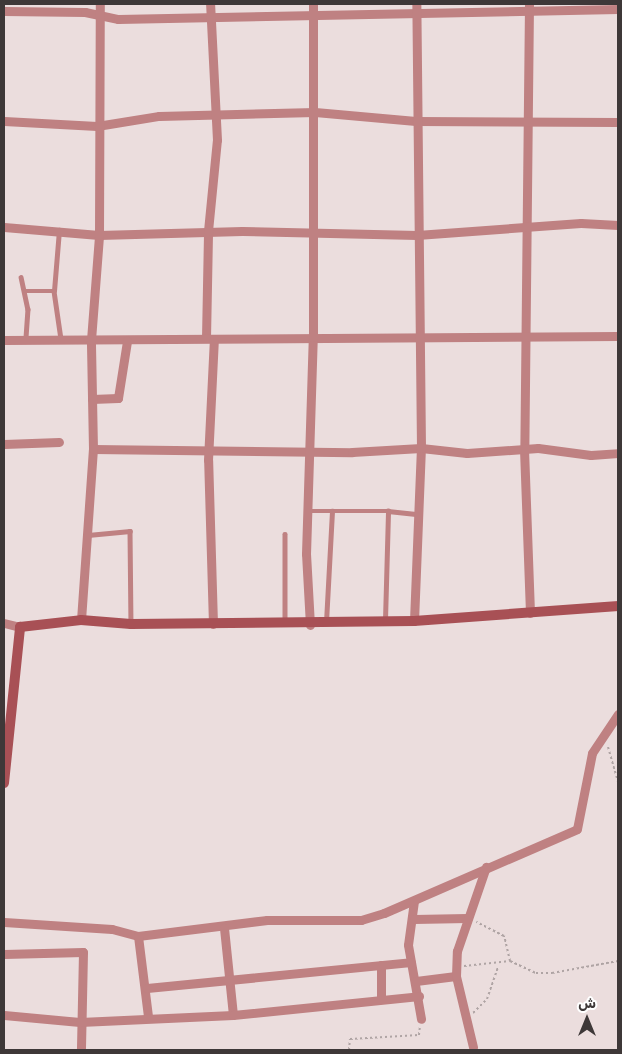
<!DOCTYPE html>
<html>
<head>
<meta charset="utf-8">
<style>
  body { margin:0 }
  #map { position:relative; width:622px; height:1054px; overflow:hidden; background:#ebdddd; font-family:Rubik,"Noto Naskh Arabic",sans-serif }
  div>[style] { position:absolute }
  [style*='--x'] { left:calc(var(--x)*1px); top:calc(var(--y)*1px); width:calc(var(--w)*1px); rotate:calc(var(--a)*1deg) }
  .path>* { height:2px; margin-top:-1px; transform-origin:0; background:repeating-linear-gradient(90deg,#afa4a4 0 2.5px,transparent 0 5px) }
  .lane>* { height:4.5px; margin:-2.25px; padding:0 2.25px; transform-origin:2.25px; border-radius:2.25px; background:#bf8182 }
  .street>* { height:9px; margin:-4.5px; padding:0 4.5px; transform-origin:4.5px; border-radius:4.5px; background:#bf8182 }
  .secondary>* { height:10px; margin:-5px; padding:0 5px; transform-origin:5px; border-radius:5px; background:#a85055 }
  span { translate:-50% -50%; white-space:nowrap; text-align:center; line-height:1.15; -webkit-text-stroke:4px #fff; paint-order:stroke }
  .frame { position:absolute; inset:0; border:5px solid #3e3838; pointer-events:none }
  .north { position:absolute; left:562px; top:994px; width:50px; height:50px; -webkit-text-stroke:4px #fff; paint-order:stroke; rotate:0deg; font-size:14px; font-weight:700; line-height:20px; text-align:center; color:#3e3838 }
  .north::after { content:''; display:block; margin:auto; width:18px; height:22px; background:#3e3838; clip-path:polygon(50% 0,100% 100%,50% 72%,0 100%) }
</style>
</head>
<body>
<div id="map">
  <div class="path">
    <i style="--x:608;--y:747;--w:37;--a:74"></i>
    <i style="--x:510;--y:961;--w:29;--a:25"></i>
    <i style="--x:536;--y:973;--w:16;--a:0"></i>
    <i style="--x:552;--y:973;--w:67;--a:-10.3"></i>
    <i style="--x:464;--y:966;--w:46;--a:-6.2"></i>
    <i style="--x:510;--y:961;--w:26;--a:-103"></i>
    <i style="--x:504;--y:936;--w:31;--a:-153"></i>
    <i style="--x:473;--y:1013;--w:20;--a:-45"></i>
    <i style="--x:487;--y:999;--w:34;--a:-71"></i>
    <i style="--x:349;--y:1050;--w:11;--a:-85"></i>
    <i style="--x:350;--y:1039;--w:69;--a:-3.3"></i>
    <i style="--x:419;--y:1035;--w:9;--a:-84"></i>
  </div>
  <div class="lane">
    <i style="--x:21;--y:277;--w:33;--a:78"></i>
    <i style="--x:28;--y:309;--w:31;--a:94"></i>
    <i style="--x:25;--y:291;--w:29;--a:0"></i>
    <i style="--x:54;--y:291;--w:49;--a:81.7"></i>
    <i style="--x:54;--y:291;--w:61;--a:-85.3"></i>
    <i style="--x:310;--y:511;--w:78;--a:0"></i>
    <i style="--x:285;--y:534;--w:89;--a:90"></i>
    <i style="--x:88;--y:535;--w:42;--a:-5.4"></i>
    <i style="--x:130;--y:531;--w:92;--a:89.4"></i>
    <i style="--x:385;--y:620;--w:109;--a:-88.4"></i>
    <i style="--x:388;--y:511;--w:30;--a:6"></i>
    <i style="--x:326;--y:622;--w:111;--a:-86.9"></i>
  </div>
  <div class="street">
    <i style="--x:529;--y:4;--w:445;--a:90.6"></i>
    <i style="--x:524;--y:449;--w:164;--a:87.9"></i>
    <i style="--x:4;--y:11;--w:81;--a:0.7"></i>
    <i style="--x:85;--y:12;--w:34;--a:12"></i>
    <i style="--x:118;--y:19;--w:500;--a:-1.15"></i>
    <i style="--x:4;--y:121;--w:93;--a:3.1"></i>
    <i style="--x:97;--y:126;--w:63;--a:-9.2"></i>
    <i style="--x:159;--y:116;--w:156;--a:-1.5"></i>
    <i style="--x:315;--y:112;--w:101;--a:5.1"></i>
    <i style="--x:416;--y:121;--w:202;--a:0.3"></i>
    <i style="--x:4;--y:227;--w:95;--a:4.8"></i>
    <i style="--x:99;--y:235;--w:143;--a:-1.6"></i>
    <i style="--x:242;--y:231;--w:175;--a:1.3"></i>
    <i style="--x:417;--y:235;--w:164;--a:-4.2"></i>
    <i style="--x:581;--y:223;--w:37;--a:3"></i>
    <i style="--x:206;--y:338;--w:107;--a:-88.9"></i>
    <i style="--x:208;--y:231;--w:91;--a:-84.4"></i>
    <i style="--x:217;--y:140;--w:136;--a:-92.9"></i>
    <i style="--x:4;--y:340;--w:614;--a:-0.37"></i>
    <i style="--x:92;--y:399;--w:26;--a:-2"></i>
    <i style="--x:118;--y:398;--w:58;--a:-81"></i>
    <i style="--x:4;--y:444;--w:55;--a:-2.1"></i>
    <i style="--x:93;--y:449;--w:259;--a:0.7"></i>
    <i style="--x:352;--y:452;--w:69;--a:-3.3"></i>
    <i style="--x:421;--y:448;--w:46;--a:6.2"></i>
    <i style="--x:467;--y:453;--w:71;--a:-4"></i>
    <i style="--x:538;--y:448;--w:53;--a:7.5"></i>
    <i style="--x:591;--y:455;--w:27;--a:-4"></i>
    <i style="--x:81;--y:620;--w:171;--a:-86"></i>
    <i style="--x:93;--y:449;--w:109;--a:-91.1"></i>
    <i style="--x:91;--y:340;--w:105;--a:-85.6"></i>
    <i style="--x:99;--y:235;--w:231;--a:-89.8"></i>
    <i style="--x:414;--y:621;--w:173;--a:-87.7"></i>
    <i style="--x:421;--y:448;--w:444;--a:-90.6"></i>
    <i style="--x:4;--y:623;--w:16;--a:14"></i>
    <i style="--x:213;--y:624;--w:164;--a:-91.7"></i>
    <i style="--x:208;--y:460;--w:121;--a:-87.2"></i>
    <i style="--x:310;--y:625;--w:71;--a:-93.2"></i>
    <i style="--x:306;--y:554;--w:217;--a:-88.2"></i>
    <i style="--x:313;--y:337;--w:333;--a:-90"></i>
    <i style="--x:414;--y:901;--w:44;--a:97.8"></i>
    <i style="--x:408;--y:945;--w:75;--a:80"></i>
    <i style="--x:414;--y:919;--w:53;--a:-1.1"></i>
    <i style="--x:4;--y:922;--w:108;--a:3.7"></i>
    <i style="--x:112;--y:929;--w:27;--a:15"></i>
    <i style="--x:138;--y:936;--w:130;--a:-7.1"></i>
    <i style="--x:267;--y:920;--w:94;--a:0"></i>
    <i style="--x:361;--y:920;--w:24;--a:-17"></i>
    <i style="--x:384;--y:913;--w:210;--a:-23.5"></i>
    <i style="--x:577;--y:829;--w:77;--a:-78.8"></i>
    <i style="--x:592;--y:753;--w:47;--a:-56.3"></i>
    <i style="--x:224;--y:928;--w:87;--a:84.1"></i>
    <i style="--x:138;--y:936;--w:81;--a:82.9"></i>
    <i style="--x:4;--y:954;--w:79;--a:-1.5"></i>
    <i style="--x:83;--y:952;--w:98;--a:91.2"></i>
    <i style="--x:381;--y:965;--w:34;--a:90"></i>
    <i style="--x:416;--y:981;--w:40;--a:-7.1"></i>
    <i style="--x:147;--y:988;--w:265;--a:-5.6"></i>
    <i style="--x:4;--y:1015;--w:76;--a:5.3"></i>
    <i style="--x:80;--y:1022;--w:153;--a:-2.6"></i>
    <i style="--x:233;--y:1015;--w:187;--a:-5.8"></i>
    <i style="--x:473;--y:1047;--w:73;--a:-103.5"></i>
    <i style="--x:456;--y:976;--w:25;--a:-88"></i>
    <i style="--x:457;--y:951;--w:89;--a:-71"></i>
  </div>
  <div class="secondary">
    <i style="--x:4;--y:783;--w:157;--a:-84.1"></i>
    <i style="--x:20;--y:627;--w:61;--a:-6.5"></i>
    <i style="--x:81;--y:620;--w:50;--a:4.6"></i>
    <i style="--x:131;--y:624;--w:283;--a:-0.6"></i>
    <i style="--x:414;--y:621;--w:205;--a:-4.2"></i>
  </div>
  <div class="frame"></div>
  <div class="north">ش</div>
</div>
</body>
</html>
